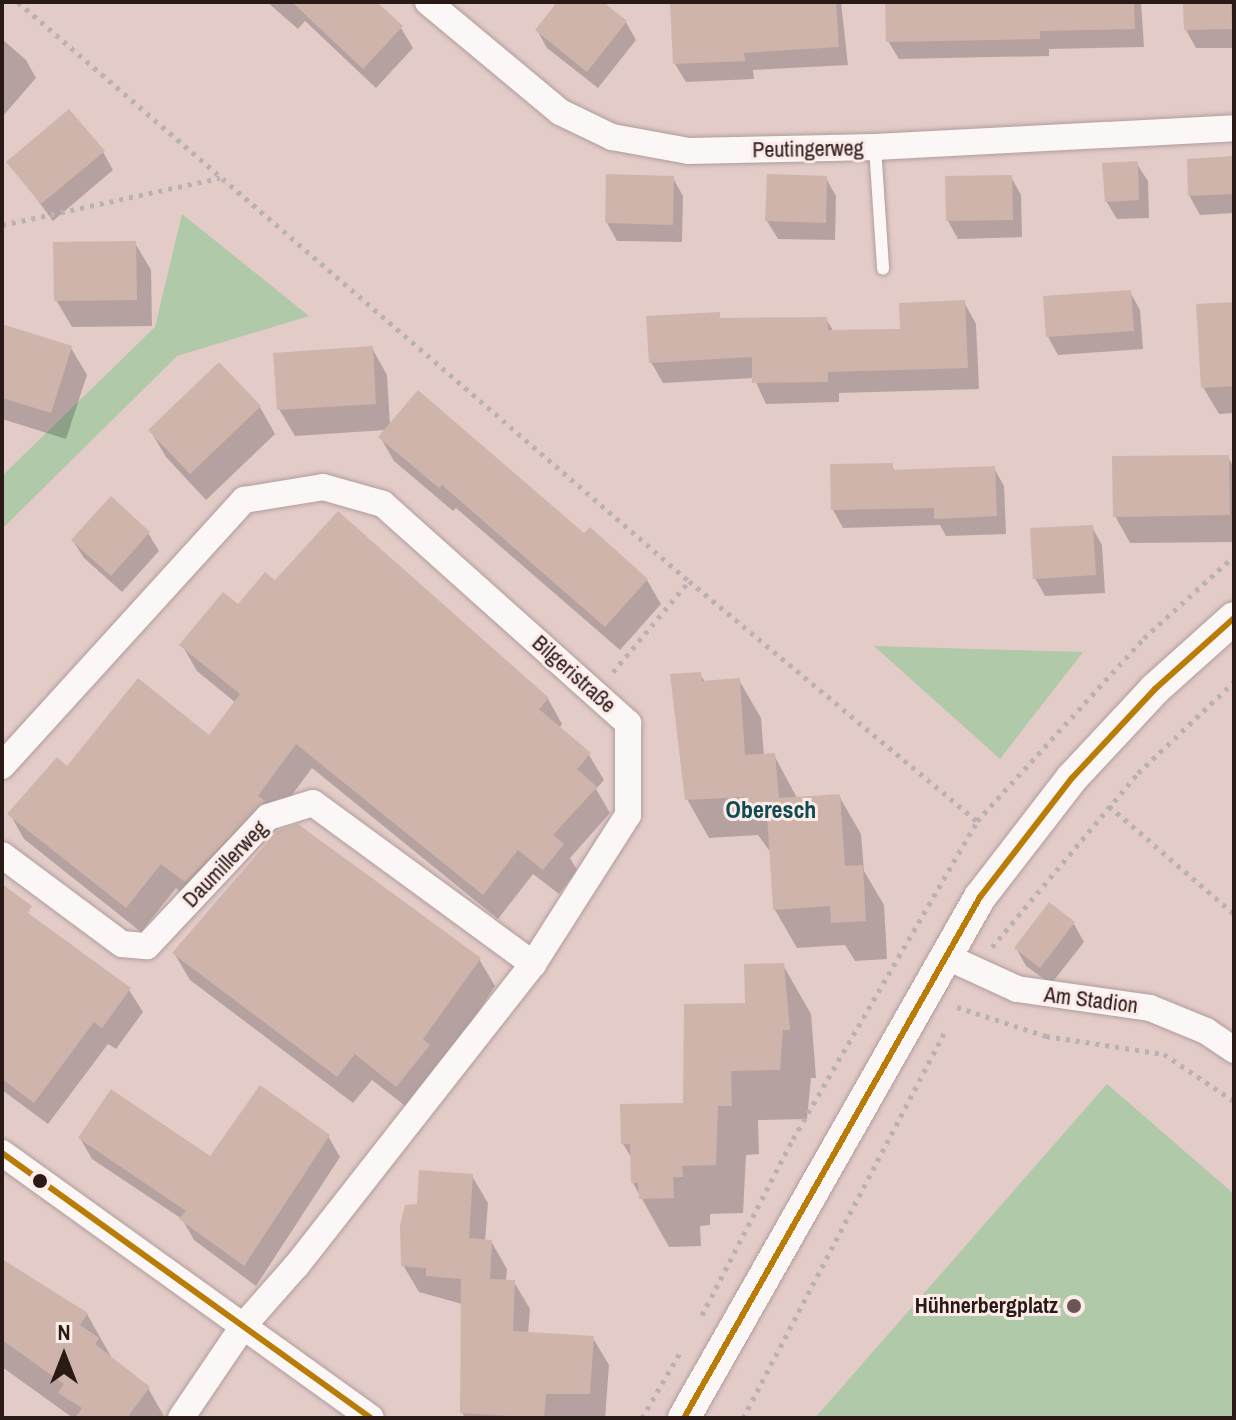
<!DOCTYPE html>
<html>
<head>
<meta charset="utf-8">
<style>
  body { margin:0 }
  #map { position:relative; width:1236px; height:1420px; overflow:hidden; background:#e3cbc8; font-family:"Archivo Narrow",sans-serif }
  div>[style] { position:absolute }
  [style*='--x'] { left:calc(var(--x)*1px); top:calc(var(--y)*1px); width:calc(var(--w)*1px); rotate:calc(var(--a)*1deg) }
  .green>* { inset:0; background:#b0c9a8 }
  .shadow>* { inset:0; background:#0003 }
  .building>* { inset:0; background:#cfb4ab }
  .path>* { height:5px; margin-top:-2.5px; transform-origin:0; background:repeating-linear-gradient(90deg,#bab2b2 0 4px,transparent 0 10px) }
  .roads { filter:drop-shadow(0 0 2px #af9d9a) drop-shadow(0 0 2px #af9d9a) }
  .service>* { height:12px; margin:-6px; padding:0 6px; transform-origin:6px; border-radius:6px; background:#fbf7f7 }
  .minor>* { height:26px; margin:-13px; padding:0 13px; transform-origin:13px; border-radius:13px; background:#fbf7f7 }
  .tertiary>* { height:32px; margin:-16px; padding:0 16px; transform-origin:16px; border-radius:16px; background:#fbf7f7 }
  .bus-1>* { height:6px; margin:-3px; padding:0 3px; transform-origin:3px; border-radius:3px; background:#b97c07 }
  .dots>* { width:22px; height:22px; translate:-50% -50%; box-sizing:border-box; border:4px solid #fdebe8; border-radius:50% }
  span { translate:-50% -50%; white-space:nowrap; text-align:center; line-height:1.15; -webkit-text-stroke:6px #fdebe8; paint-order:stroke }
  .street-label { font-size:22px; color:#291917 }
  .poi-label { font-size:22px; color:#291917; font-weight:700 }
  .right { translate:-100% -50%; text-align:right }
  .neighbourhood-label { font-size:24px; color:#0e4c53; font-weight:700 }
  .frame { position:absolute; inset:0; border:4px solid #291917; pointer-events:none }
  .north { position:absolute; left:24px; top:1316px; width:80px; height:80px; -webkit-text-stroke:6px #fdebe8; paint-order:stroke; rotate:0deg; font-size:22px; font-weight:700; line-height:32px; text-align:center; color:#291917 }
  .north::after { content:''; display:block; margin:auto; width:28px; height:36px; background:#291917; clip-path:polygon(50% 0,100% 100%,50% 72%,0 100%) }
</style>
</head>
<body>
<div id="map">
  <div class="green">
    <i style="clip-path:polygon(182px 214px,309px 316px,177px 356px,2px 529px,2px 476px,155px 327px)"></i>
    <i style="clip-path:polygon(874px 646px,1083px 652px,1000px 759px)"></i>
    <i style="clip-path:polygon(1107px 1084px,1234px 1194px,1234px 1418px,815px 1418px)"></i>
  </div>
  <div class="shadow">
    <i style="clip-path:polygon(267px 2px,374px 2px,401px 28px,413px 48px,376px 88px,305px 21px,298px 29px)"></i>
    <i style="clip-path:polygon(559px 2px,600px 2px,626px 22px,636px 40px,598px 88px,547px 48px,537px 30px)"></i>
    <i style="clip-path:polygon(672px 2px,841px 2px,848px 65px,753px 70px,754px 79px,686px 82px,675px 64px)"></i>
    <i style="clip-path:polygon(887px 2px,1141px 2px,1144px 47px,1049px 49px,1049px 56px,899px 59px,888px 41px)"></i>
    <i style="clip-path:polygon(1185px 2px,1234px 2px,1234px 48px,1196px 48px,1186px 30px)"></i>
    <i style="clip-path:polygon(2px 39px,26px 60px,36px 78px,2px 117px)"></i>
    <i style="clip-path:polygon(103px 152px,113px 170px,53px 221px,9px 162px)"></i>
    <i style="clip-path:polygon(1234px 160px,1234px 213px,1200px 215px,1190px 197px,1189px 161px)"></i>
    <i style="clip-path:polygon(1137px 164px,1148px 181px,1149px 218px,1117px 219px,1106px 201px)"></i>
    <i style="clip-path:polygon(1011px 177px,1021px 195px,1022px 237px,958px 239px,948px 221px)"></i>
    <i style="clip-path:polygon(673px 178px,683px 196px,682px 242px,617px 241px,607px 223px)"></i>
    <i style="clip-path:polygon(826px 178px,836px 196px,835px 240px,778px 239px,767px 221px)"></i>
    <i style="clip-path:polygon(135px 243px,151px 270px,152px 326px,72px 327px,56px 300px)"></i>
    <i style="clip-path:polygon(1130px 292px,1140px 310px,1143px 349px,1058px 355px,1048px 337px)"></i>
    <i style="clip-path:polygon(964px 302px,976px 324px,979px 389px,839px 393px,839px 402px,766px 404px,754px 378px,663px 383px,651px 362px,718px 314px,721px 319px,826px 319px,834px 332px,902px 331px)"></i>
    <i style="clip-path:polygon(1234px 304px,1234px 413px,1219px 414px,1203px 387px)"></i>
    <i style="clip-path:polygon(2px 326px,71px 348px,87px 375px,66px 439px,2px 419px)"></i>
    <i style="clip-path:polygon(372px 348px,387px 375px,390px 425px,584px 535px,647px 580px,661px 604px,620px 650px,456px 508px,453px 511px,394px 461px,380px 437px,386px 430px,295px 436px,279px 409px)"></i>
    <i style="clip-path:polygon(219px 365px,260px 407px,275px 434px,206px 500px,166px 457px,150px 430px)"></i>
    <i style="clip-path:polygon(1228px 457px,1234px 468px,1234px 542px,1130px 543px,1115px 516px)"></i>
    <i style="clip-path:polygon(891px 465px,896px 472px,994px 468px,1004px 486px,1006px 534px,946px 536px,940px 525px,843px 528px,833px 510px)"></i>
    <i style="clip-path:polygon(1092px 527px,1102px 545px,1105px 593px,1045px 596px,1035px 578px)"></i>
    <i style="clip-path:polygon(148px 533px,159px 551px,122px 592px,84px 558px,73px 541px)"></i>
    <i style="clip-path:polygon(275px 583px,548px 699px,562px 724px,559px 728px,589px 755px,604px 780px,596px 789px,610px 813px,570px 858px,577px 870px,559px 894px,533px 874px,498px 919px,312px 768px,274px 819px,278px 828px,200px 907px,176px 888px,141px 932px,24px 839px,10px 814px,68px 769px,210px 738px,236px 703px,197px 671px,182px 645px)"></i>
    <i style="clip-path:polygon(700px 674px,705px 682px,739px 680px,761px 718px,764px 756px,774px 755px,797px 798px,839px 796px,861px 834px,864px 871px,884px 905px,887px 959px,855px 961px,845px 945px,797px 948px,775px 910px,771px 853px,758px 835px,709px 838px,687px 799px)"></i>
    <i style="clip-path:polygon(1050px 905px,1074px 924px,1084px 942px,1051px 984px,1026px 966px,1016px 948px)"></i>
    <i style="clip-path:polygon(174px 953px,479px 959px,495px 986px,413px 1112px,372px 1080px,353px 1103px,190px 980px)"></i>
    <i style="clip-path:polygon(783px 965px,811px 1014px,816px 1078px,811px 1078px,807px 1119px,758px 1120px,759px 1154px,746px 1155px,743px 1213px,710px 1214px,710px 1225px,700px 1226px,701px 1246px,669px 1247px,633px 1183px,632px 1159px,623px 1144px,685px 1104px,747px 1004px)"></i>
    <i style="clip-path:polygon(129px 990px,143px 1012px,116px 1049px,108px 1044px,48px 1124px,2px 1090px,2px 1024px)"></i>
    <i style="clip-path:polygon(328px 1136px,340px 1157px,256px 1286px,194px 1240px,182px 1219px,92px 1159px,80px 1138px,210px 1159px)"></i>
    <i style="clip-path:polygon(472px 1176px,488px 1203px,485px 1241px,491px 1241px,507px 1269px,506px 1282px,514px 1282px,530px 1309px,528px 1334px,593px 1338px,609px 1365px,605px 1418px,465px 1418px,462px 1412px,462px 1304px,419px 1292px,403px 1265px,419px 1206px)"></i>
    <i style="clip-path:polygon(2px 1263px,87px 1314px,114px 1362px,148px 1388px,165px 1418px,73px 1418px,2px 1367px)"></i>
  </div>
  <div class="building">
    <i style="clip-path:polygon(292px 2px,377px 2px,403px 26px,363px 69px)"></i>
    <i style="clip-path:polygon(557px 2px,603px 2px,627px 21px,587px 72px,535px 30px)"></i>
    <i style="clip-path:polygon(670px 2px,836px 2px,839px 47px,744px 53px,745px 61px,673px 64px)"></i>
    <i style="clip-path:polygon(885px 2px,1134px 2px,1135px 29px,1040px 31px,1040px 39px,886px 42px)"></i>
    <i style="clip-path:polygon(1183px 2px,1231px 2px,1232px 29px,1184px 30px)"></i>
    <i style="clip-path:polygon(69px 109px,105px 151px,41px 204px,6px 162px)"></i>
    <i style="clip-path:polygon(1234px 156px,1234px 194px,1188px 196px,1187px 159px)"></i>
    <i style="clip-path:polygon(1138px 161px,1139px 200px,1105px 202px,1102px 163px)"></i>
    <i style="clip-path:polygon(606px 174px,674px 176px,673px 225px,605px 223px)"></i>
    <i style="clip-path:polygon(767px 174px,827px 176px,826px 223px,765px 221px)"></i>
    <i style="clip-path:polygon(1012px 175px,1013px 220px,946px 221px,945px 176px)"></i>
    <i style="clip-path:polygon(136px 241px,137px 300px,54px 301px,53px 242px)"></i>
    <i style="clip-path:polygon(1131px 290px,1134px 331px,1046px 337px,1043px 296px)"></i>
    <i style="clip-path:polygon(965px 300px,968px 368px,828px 372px,828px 382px,752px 383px,752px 357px,649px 363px,646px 316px,720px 312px,720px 318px,827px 317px,828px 330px,900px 329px,899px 303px)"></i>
    <i style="clip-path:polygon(1234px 302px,1234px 386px,1201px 388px,1196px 304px)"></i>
    <i style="clip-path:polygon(2px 324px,72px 346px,51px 413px,2px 398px)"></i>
    <i style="clip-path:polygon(373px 346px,376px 404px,277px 410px,273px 353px)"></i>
    <i style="clip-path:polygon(219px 362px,261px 406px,190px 474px,148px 430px)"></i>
    <i style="clip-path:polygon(418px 390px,584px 533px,590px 527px,648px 579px,605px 627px,442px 485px,439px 488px,378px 437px)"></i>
    <i style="clip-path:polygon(1229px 455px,1230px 515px,1113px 517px,1112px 456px)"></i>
    <i style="clip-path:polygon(893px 463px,893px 470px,995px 466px,997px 516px,934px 519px,934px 508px,831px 510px,830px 464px)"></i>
    <i style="clip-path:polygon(111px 496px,150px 532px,111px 576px,71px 540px)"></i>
    <i style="clip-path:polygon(338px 511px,549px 698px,539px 709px,591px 753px,577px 769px,597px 787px,553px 835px,564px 844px,543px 870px,518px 850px,483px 895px,296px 744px,258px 796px,265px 801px,185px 882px,161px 864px,126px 908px,7px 814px,57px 757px,67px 766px,138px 678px,209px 735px,240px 694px,179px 645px,223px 592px,238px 604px,265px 572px,275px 580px)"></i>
    <i style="clip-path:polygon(1093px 525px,1096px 575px,1033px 579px,1030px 528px)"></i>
    <i style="clip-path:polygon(701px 672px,702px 681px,740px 678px,745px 755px,775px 753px,779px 798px,840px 794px,845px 866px,863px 865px,866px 921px,831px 923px,830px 906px,773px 910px,767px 814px,745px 815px,744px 797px,685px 800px,670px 674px)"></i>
    <i style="clip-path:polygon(298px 824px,481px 958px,423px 1039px,430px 1045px,396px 1087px,355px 1054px,337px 1077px,172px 953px,277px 831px)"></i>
    <i style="clip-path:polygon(2px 884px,32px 906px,28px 913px,131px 988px,102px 1028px,94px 1022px,34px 1103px,2px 1079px)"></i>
    <i style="clip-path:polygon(1049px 902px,1075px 922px,1040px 968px,1014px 948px)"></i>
    <i style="clip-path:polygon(784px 963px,790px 1030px,783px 1030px,780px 1070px,731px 1071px,732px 1106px,718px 1106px,716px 1165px,682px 1166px,683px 1177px,673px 1177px,674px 1198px,639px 1199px,638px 1183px,631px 1183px,630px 1144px,621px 1144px,620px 1104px,683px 1103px,684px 1004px,745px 1003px,744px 964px)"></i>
    <i style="clip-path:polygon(260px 1085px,330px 1135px,244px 1266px,179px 1219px,186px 1211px,78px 1138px,111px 1089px,210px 1156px)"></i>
    <i style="clip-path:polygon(419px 1170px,473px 1174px,469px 1238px,492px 1240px,490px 1279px,515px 1280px,513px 1331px,594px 1336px,590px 1394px,546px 1394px,544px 1418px,460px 1413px,461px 1279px,426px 1276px,426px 1268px,401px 1266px,400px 1226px,405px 1205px,417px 1204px)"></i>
    <i style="clip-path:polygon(2px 1259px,88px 1313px,80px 1325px,99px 1338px,95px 1344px,150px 1387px,127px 1418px,75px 1418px,82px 1408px,58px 1393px,64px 1384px,2px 1340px)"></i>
  </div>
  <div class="path">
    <i style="--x:18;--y:2;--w:886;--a:40.79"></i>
    <i style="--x:689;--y:581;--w:375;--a:39.8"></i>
    <i style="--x:2;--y:225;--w:223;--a:-12.2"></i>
    <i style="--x:613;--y:672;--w:119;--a:-50.1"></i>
    <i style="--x:1109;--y:806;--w:165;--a:40.8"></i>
    <i style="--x:992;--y:947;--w:227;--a:-50"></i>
    <i style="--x:1138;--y:773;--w:132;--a:-43.5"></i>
    <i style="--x:957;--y:1007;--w:94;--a:18"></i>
    <i style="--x:1046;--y:1036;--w:119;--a:8.7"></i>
    <i style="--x:1164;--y:1054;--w:84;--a:33.9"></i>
    <i style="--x:702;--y:1315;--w:198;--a:-62.7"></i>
    <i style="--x:793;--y:1139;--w:367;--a:-59.9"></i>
    <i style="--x:977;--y:821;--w:248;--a:-47.6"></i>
    <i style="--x:1144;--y:638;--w:122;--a:-42.3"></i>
    <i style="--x:642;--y:1418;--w:78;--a:-59.8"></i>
    <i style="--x:743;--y:1418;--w:439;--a:-62.4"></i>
  </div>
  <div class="roads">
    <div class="service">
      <i style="--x:875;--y:147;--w:122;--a:86.2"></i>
    </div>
    <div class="minor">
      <i style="--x:428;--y:2;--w:172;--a:39.8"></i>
      <i style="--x:560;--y:112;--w:58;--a:25.7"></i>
      <i style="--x:612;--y:137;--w:78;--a:10.3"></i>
      <i style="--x:689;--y:151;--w:186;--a:-1.2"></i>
      <i style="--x:875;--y:147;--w:360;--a:-3"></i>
      <i style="--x:2;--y:766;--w:360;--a:-47.7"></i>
      <i style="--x:244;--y:500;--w:80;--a:-9.3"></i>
      <i style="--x:323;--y:487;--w:62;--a:15.8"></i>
      <i style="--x:383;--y:504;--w:329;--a:41.8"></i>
      <i style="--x:628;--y:723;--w:92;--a:90"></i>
      <i style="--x:628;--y:815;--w:177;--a:122.5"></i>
      <i style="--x:533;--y:964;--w:384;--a:128.1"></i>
      <i style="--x:296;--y:1266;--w:79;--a:131.4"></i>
      <i style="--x:244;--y:1325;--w:112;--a:124.1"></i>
      <i style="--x:2;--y:855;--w:149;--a:36.6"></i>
      <i style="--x:122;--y:944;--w:25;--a:5"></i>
      <i style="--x:147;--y:946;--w:177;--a:-46.8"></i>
      <i style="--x:268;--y:817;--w:47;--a:-17.3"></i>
      <i style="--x:313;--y:803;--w:273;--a:36.2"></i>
      <i style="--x:945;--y:956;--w:79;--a:24.6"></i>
      <i style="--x:1017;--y:989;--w:134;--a:8.1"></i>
      <i style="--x:1150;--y:1008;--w:61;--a:22.3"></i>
      <i style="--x:1206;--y:1031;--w:34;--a:34"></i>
      <i style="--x:2;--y:1153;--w:454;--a:35.7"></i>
    </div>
    <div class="tertiary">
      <i style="--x:684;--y:1418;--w:599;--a:-60.4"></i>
      <i style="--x:980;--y:897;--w:150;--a:-52.3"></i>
      <i style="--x:1072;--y:778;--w:122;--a:-47"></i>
      <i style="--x:1155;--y:689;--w:106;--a:-41.9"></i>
    </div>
  </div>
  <div class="bus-1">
    <i style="--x:2;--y:1153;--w:454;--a:35.7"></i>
    <i style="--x:684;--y:1418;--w:599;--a:-60.4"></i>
    <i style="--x:980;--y:897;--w:150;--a:-52.3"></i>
    <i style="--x:1072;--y:778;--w:122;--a:-47"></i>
    <i style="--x:1155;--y:689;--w:106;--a:-41.9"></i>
  </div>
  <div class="dots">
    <i style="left:40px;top:1181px;background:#291917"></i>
    <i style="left:1074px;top:1306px;background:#6a5755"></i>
  </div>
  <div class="street-label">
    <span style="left:808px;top:149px;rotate:-1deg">Peutingerweg</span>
    <span style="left:574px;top:674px;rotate:42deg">Bilgeristraße</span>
    <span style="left:225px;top:864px;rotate:-46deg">Daumillerweg</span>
    <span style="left:1091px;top:1000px;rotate:7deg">Am Stadion</span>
  </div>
  <div class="poi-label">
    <span class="right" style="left:1058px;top:1306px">Hühnerbergplatz</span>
  </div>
  <div class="neighbourhood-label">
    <span style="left:771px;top:810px">Oberesch</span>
  </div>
  <div class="frame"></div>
  <div class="north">N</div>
</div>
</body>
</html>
